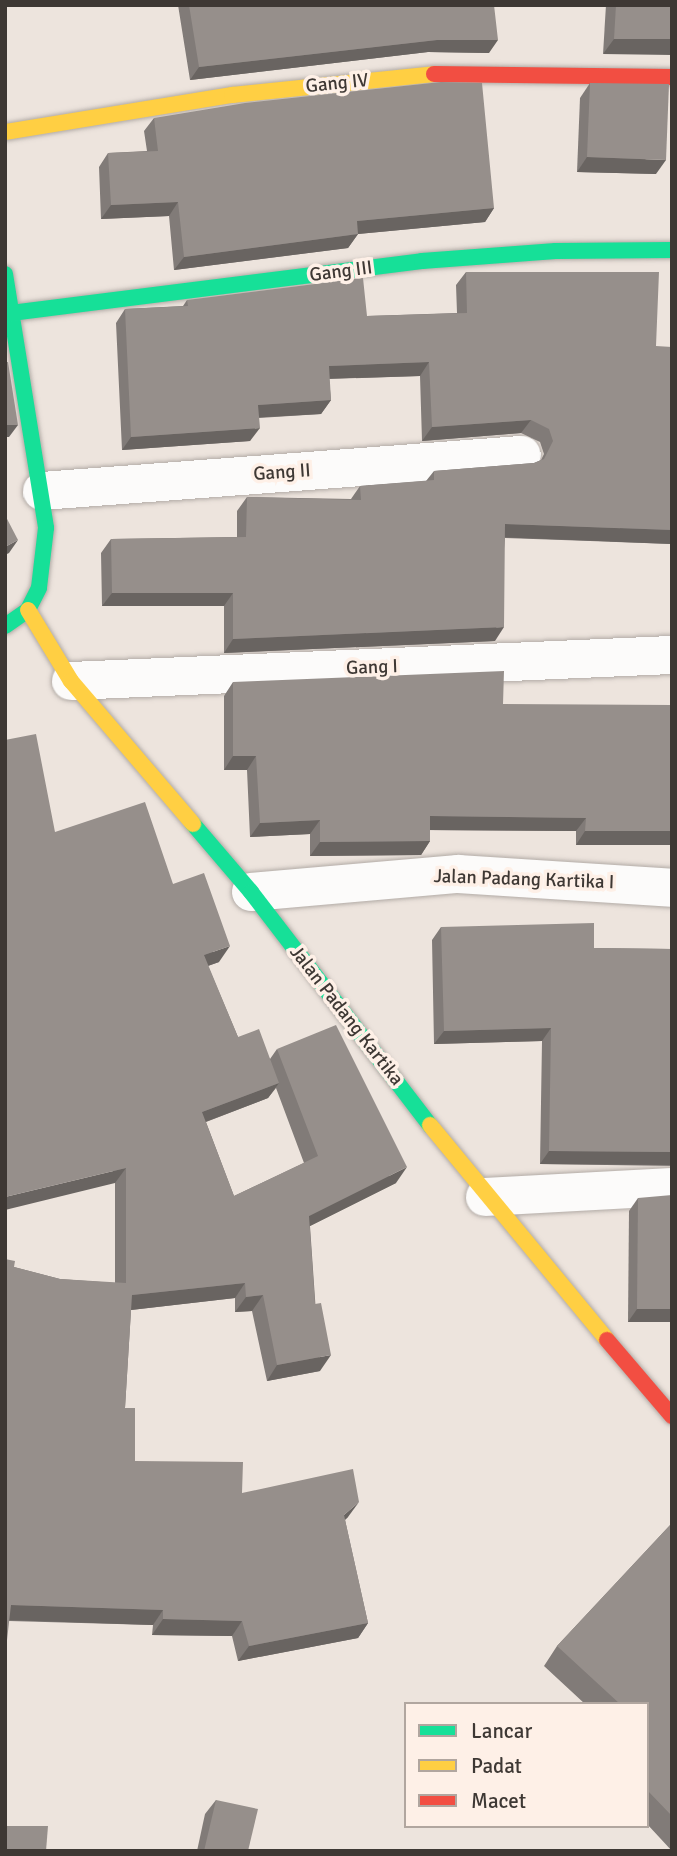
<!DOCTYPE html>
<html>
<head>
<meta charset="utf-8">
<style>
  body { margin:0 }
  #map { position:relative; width:677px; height:1856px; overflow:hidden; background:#ede4dd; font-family:Signika,sans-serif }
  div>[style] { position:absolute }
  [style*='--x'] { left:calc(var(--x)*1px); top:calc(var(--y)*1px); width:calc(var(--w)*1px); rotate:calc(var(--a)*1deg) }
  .roads { filter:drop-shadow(0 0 2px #b2aba6) drop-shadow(0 0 2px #b2aba6) }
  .street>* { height:38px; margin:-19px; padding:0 19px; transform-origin:19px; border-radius:19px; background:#fcfbfa }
  .fast>* { height:16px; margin:-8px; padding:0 8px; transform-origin:8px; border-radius:8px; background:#16e098 }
  .slow>* { height:16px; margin:-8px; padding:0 8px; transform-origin:8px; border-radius:8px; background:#ffcf43 }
  .jam>* { height:16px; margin:-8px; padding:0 8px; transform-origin:8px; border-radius:8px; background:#f24e42 }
  .wall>* { inset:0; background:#817b78 }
  .shaded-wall>* { inset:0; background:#696461 }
  .building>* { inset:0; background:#968f8b }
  span { translate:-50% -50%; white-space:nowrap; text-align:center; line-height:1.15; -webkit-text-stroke:7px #fef0e7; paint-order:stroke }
  .street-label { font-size:19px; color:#3e3834 }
  .frame { position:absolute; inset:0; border:7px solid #3e3834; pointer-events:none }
  .legend { position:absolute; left:404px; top:1702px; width:245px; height:126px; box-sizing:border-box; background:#fef0e7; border:2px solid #b1a69f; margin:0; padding:9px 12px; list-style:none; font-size:21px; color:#3e3834 }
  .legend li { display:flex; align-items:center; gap:14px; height:35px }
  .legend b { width:35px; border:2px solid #b1a69f }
</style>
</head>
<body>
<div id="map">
  <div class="roads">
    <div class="street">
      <i style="--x:42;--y:491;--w:481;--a:-4.3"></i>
      <i style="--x:71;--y:681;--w:602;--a:-2.48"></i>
      <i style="--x:251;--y:892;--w:208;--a:-5"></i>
      <i style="--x:458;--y:874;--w:214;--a:3.7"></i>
      <i style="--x:485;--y:1197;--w:187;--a:-3.1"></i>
    </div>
    <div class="fast">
      <i style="--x:5;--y:274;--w:257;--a:80.8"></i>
      <i style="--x:46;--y:528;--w:60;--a:96.7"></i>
      <i style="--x:39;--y:588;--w:25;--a:117"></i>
      <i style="--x:28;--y:610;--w:28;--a:145"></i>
      <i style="--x:11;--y:313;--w:414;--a:-7.2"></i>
      <i style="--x:422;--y:261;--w:134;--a:-4.3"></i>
      <i style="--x:556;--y:251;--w:116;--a:-0.5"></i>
      <i style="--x:193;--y:824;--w:89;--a:49.5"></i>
      <i style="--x:251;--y:892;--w:294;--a:52.5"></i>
    </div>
    <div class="slow">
      <i style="--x:5;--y:132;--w:230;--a:-9.3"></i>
      <i style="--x:232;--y:95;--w:203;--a:-5.9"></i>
      <i style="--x:28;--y:610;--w:83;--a:58.8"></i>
      <i style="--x:71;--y:681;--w:188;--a:49.5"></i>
      <i style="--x:430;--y:1125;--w:278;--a:50.5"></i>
    </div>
    <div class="jam">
      <i style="--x:434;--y:74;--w:238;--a:0.7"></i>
      <i style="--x:607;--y:1340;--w:100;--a:49.5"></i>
    </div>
  </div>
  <div class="wall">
    <i style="clip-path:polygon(178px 5px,494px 5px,489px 53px,428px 52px,190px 80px)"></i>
    <i style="clip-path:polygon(606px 5px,672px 5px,603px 54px)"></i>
    <i style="clip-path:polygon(590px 83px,656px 174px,577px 172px,580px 98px)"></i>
    <i style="clip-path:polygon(154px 118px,494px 208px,485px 222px,358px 234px,348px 248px,174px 270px,169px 216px,101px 219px,99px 167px,108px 153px,147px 151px,144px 131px)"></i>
    <i style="clip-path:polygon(466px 272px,656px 346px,672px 544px,505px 538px,495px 641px,224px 653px,224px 606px,102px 606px,101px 553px,111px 539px,237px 537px,237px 511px,247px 497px,351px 499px,360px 486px,426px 481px,434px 471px,534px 463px,541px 460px,544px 454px,540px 442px,521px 433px,422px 441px,420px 376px,329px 379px,331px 400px,321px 414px,259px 418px,250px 441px,122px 450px,116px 323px,125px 309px,183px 306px,187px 300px,367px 316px,457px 313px,456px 285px)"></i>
    <i style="clip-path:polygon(233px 682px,503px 704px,672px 845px,576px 845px,576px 831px,430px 830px,430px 841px,421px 855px,310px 856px,310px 834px,250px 837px,247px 770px,224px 770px,224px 696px)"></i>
    <i style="clip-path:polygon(evenodd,55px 832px,173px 884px,219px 962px,208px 966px,238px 1037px,270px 1059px,277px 1049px,396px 1183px,310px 1226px,320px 1371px,267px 1381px,252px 1311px,235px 1312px,235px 1298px,131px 1310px,125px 1408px,135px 1461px,242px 1493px,348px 1517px,345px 1520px,368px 1623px,358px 1638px,238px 1661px,232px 1636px,152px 1635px,153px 1625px,9px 1621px,14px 1267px,60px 1279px,115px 1283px,115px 1183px,55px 832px,276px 1088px,304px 1163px,234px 1196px,206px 1122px,268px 1098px,276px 1088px)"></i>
    <i style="clip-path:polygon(441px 927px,594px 948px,672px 949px,672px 1166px,540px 1164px,542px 1041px,434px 1044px,432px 940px)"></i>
    <i style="clip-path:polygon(638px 1198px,672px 1322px,628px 1322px,629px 1211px)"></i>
    <i style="clip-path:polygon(672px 1523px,672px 1851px,647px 1824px,647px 1704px,585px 1704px,544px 1666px,557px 1646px)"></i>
    <i style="clip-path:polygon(216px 1800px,248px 1851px,197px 1851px,205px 1814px)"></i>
  </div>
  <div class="shaded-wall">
    <i style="clip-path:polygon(614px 39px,672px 39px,672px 55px,603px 54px)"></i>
    <i style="clip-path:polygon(437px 40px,498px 40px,489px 53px,428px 52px,190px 80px,199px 67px)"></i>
    <i style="clip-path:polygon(587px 157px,666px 160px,656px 174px,577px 172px)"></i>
    <i style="clip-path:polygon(178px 202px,169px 216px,101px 219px,111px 205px)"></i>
    <i style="clip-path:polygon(494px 208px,485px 222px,347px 235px,357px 221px)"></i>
    <i style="clip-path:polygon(358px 234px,348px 248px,174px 270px,184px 257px)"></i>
    <i style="clip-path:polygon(429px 362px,420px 376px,319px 379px,329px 366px)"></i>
    <i style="clip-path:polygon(331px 400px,321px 414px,248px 418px,258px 405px)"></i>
    <i style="clip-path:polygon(531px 420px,521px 433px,422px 441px,432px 427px)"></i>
    <i style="clip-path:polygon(5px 425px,18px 425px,9px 437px,5px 437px)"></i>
    <i style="clip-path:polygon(260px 428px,250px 441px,122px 450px,131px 437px)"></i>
    <i style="clip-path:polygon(505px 524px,672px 530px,672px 544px,495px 537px)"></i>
    <i style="clip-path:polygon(18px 540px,9px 553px,5px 555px,5px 547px)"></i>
    <i style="clip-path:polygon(112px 593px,233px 593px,224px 606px,102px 606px)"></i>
    <i style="clip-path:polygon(504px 627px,495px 641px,224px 653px,233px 639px)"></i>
    <i style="clip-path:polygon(233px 756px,256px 756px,247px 770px,224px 770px)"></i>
    <i style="clip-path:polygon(430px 816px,586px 818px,576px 831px,421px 830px)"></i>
    <i style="clip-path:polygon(320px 820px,310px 834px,250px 837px,260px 823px)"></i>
    <i style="clip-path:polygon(585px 831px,672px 831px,672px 845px,576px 845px)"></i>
    <i style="clip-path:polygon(430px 841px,421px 855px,310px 856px,320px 842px)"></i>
    <i style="clip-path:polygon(230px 946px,219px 962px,193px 971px,204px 955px)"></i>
    <i style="clip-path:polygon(551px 1028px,542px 1041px,434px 1044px,444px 1031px)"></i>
    <i style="clip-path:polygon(279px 1083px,268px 1098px,192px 1127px,202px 1112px)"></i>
    <i style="clip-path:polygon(549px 1151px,672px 1152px,672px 1164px,671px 1165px,540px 1164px)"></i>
    <i style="clip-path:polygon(407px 1167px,396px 1183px,298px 1232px,309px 1216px)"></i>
    <i style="clip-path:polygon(126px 1168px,115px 1183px,5px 1210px,5px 1197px)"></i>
    <i style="clip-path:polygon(245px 1283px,235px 1298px,122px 1311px,132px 1295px)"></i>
    <i style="clip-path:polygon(263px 1295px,252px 1311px,235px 1312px,246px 1297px)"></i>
    <i style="clip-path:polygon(637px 1309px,672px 1309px,672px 1322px,628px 1322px)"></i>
    <i style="clip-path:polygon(331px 1355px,320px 1371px,267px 1381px,277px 1365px)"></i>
    <i style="clip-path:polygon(359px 1502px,348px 1517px,333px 1530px,344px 1515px)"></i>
    <i style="clip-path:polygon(11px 1605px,163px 1610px,153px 1625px,5px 1620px)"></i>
    <i style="clip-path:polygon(163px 1619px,242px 1621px,232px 1636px,152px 1635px)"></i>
    <i style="clip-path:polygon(368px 1623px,358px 1638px,238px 1661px,249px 1646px)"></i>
  </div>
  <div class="building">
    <i style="clip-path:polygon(189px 5px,494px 5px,498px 40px,437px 40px,199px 67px)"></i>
    <i style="clip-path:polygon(616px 5px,672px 5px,672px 39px,614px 39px)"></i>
    <i style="clip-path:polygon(441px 82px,482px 83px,494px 208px,357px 221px,358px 234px,184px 257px,178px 202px,111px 205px,108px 153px,158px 151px,154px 118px,245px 103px)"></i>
    <i style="clip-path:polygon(590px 83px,669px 84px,666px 160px,587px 157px)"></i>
    <i style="clip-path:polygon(466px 272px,659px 272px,656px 346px,672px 347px,672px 530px,505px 524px,504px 627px,233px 639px,233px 593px,112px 593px,111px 539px,246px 537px,247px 497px,361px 500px,360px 486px,434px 480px,434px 471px,534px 463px,544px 459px,553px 441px,549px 429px,531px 420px,432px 427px,429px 362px,329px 366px,331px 400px,258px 405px,260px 428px,131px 437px,125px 309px,188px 306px,187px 300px,363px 278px,367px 316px,467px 313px)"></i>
    <i style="clip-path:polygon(5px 362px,8px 362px,18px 425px,5px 425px)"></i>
    <i style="clip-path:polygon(5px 515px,18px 540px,5px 547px)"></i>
    <i style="clip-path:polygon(504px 671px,503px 704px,672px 705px,672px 831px,585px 831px,586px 818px,430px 816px,430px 841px,320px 842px,320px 820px,260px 823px,256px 756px,233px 756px,233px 682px)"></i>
    <i style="clip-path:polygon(36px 734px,55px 832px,145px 802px,173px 884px,204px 873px,230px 946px,204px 955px,238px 1037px,259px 1029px,279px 1083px,202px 1112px,234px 1196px,318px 1156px,277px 1049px,336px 1025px,407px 1167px,309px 1216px,315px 1304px,321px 1303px,331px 1355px,277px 1365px,263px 1295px,246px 1297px,245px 1283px,132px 1295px,125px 1408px,135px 1408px,135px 1461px,243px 1462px,242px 1493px,353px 1469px,359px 1502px,344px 1515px,368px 1623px,249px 1646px,242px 1621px,163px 1619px,163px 1610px,11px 1605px,5px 1658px,5px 1259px,15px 1261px,14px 1267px,60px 1279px,126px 1283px,126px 1168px,5px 1197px,5px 740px)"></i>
    <i style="clip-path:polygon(594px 923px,594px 948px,672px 949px,672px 1152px,549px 1151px,551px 1028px,444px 1031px,441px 927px)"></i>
    <i style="clip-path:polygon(672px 1195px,672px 1309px,637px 1309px,638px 1198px)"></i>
    <i style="clip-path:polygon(672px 1523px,672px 1816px,647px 1790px,647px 1704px,620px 1704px,557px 1646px)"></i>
    <i style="clip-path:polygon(216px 1800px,258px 1809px,248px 1851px,204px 1851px)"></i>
    <i style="clip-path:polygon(5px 1826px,48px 1826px,46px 1851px,5px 1851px)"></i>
  </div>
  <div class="street-label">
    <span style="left:337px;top:84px;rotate:-6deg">Gang IV</span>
    <span style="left:341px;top:272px;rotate:-7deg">Gang III</span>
    <span style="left:282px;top:473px;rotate:-4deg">Gang II</span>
    <span style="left:372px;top:668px;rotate:-2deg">Gang I</span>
    <span style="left:524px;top:880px;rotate:2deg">Jalan Padang Kartika I</span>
    <span style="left:346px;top:1016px;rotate:52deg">Jalan Padang Kartika</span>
  </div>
  <div class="frame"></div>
  <ul class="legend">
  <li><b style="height:9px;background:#16e098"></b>Lancar</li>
  <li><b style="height:9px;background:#ffcf43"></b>Padat</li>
  <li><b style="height:9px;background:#f24e42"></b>Macet</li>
  </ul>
</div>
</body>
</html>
